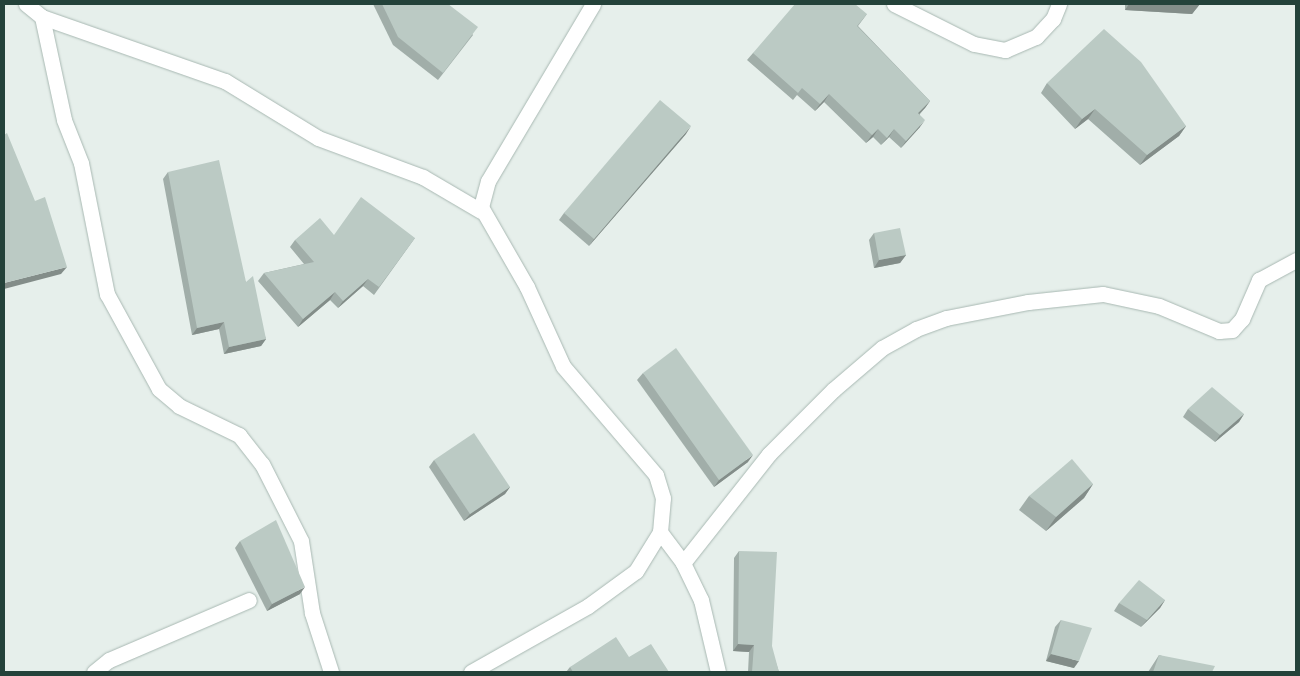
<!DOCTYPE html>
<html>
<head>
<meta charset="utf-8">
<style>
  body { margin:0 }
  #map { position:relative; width:1300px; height:676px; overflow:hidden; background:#e6efeb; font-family:"Fira Sans",sans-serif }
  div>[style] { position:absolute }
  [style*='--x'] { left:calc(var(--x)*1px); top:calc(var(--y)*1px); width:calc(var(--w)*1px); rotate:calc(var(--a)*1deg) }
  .roads { filter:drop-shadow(0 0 1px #a8b8b2) drop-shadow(0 0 1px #a8b8b2) }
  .minor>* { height:15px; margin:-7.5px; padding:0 7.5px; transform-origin:7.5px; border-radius:7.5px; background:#fff }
  .wall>* { inset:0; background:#a1aea9 }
  .shaded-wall>* { inset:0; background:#838d89 }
  .building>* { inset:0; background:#bbcac4 }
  span { translate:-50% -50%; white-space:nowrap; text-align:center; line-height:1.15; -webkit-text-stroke:4px #f7fbf9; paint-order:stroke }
  .frame { position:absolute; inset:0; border:5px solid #24423a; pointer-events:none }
</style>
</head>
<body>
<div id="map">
  <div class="roads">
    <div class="minor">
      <i style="--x:26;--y:4;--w:21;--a:39"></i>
      <i style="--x:42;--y:17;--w:194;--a:19.3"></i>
      <i style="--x:225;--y:81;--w:109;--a:31.5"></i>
      <i style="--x:318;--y:138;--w:112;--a:20.4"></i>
      <i style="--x:423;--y:177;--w:67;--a:30.4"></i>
      <i style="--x:894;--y:4;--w:89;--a:26.6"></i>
      <i style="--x:974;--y:44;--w:32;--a:11"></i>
      <i style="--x:1005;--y:50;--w:34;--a:-23"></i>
      <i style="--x:1036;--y:37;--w:25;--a:-47"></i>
      <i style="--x:1053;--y:19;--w:16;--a:-68"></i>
      <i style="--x:42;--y:17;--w:105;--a:77.9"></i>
      <i style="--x:64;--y:120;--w:46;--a:68.4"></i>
      <i style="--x:81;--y:163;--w:134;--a:78.8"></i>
      <i style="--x:107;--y:294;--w:108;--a:61.3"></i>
      <i style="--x:159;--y:389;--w:26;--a:40"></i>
      <i style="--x:179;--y:406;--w:67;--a:25.8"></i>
      <i style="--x:239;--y:435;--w:37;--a:52"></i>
      <i style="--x:262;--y:464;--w:86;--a:63.1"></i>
      <i style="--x:301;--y:541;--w:73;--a:81.3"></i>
      <i style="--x:312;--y:613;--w:62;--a:72.1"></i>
      <i style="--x:660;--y:532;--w:39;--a:53"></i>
      <i style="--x:683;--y:563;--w:41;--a:64.1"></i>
      <i style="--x:701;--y:600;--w:74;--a:76.7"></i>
      <i style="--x:683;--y:563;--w:139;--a:-51.7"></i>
      <i style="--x:769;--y:454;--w:91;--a:-45"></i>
      <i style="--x:833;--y:390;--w:65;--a:-40.6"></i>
      <i style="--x:882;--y:348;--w:39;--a:-29"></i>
      <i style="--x:916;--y:329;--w:32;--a:-20"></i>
      <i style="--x:946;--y:318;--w:84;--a:-11"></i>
      <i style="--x:1028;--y:302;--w:75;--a:-6.1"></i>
      <i style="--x:1103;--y:294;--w:57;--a:12.1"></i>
      <i style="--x:1159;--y:306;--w:65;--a:22.6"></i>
      <i style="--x:1219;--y:331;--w:13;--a:-4"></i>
      <i style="--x:1232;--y:330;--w:15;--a:-48"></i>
      <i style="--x:1242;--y:319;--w:43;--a:-66.4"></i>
      <i style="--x:1259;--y:280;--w:42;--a:-28.4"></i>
      <i style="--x:94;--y:672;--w:19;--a:-39"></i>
      <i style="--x:109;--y:660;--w:152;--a:-23.2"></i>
      <i style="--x:471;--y:672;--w:134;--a:-29.4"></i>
      <i style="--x:588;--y:606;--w:59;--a:-36.1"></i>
      <i style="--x:636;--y:571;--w:46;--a:-58.4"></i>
      <i style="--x:660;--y:532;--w:34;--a:-85"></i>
      <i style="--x:663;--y:498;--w:24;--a:-107"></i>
      <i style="--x:656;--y:475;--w:143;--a:-130.5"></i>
      <i style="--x:563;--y:366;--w:87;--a:-114.5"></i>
      <i style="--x:527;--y:287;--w:92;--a:-119.9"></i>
      <i style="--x:481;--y:207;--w:27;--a:-75"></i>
      <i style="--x:488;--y:181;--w:206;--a:-59.3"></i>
    </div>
  </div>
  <div class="wall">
    <i style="clip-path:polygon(373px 4px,448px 4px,473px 35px,438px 80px,393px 45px)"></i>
    <i style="clip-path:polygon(1125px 4px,1200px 4px,1192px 14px,1125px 10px)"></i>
    <i style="clip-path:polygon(867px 14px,858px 26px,930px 101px,925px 108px,920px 114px,920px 127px,901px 148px,889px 137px,881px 145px,873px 137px,866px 143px,824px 102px,815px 111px,797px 95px,793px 100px,747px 60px,753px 53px)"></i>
    <i style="clip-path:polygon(1047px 83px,1186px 126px,1179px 136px,1140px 165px,1088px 119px,1075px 129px,1041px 93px)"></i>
    <i style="clip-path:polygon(686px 134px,589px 246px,559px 220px,564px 213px)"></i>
    <i style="clip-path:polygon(168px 172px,246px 282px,266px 339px,261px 346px,224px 354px,219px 329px,192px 335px,163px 179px)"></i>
    <i style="clip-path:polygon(874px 233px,906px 255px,900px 263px,874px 268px,869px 240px)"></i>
    <i style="clip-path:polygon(334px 235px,415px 238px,374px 295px,363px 286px,338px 308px,330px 300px,298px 327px,258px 281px,264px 273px,304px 264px,290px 247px,295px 240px)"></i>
    <i style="clip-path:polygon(643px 373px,748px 462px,714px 487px,637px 380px)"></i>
    <i style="clip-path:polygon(1188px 409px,1244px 414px,1239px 422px,1215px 442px,1183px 417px)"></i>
    <i style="clip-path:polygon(434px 460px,510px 487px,505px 494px,464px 521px,429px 467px)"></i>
    <i style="clip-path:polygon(1093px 484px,1084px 498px,1046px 531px,1019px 510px,1029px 496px)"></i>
    <i style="clip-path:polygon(240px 541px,300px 594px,267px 611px,235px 548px)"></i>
    <i style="clip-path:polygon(739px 551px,779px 672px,748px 672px,749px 652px,733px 651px,734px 558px)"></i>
    <i style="clip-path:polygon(1165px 600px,1160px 608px,1141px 627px,1114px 611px,1119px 603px)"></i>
    <i style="clip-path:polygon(1061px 620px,1074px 668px,1046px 661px,1055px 627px)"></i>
    <i style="clip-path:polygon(1159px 655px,1212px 672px,1148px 672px,1150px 669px)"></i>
    <i style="clip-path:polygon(629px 657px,669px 672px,566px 672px,570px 667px)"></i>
  </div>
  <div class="shaded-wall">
    <i style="clip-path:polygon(1129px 4px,1200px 4px,1192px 14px,1125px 10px)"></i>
    <i style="clip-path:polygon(829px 94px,824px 102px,815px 111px,820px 104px)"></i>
    <i style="clip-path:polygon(930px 101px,925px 108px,913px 120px,918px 113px)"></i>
    <i style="clip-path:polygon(1095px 109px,1088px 119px,1075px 129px,1082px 119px)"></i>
    <i style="clip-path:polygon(925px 120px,920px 127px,901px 148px,906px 141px)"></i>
    <i style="clip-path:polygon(691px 126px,686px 134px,589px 246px,594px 239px)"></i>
    <i style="clip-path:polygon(1186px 126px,1179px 136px,1140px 165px,1147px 155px)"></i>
    <i style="clip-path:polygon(878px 129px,873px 137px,866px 143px,872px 135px)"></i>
    <i style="clip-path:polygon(894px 129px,889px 137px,881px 145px,887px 138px)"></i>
    <i style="clip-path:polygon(906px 255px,900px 263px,874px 268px,879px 260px)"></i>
    <i style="clip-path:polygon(67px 267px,61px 274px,4px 289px,4px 283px)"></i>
    <i style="clip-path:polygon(368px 279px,363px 286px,338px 308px,343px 301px)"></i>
    <i style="clip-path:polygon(335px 292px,330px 300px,298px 327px,303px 319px)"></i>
    <i style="clip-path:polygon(224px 322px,219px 329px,192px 335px,197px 328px)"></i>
    <i style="clip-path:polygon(266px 339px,261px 346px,224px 354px,229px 347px)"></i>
    <i style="clip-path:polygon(1244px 414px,1239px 422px,1215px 442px,1220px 435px)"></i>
    <i style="clip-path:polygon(753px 455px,748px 462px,714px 487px,719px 480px)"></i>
    <i style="clip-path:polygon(1093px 484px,1084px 498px,1046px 531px,1056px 517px)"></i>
    <i style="clip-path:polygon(510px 487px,505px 494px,464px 521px,470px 514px)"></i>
    <i style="clip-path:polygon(305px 587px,300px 594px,267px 611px,272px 604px)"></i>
    <i style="clip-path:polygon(1165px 600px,1160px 608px,1141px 627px,1147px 620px)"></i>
    <i style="clip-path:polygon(738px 644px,754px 645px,749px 652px,733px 651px)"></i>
    <i style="clip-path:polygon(1051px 654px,1079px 661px,1074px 668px,1046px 661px)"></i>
  </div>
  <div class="building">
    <i style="clip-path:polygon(382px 4px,448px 4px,478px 27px,443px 73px,398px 37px)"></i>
    <i style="clip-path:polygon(795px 4px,855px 4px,867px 14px,857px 26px,930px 101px,918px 113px,925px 120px,906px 141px,894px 129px,887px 138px,878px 129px,872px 135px,829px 94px,820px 104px,802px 88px,798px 93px,753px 53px)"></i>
    <i style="clip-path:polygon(1104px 29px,1141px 62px,1186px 126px,1147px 155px,1095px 109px,1082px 119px,1047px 83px)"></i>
    <i style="clip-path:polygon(660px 100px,691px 126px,594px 239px,564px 213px)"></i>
    <i style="clip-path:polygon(7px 133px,35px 201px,45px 197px,67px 267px,4px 283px,4px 135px)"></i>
    <i style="clip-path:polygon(219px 160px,246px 282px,253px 276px,266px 339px,229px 347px,224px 322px,197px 328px,168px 172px)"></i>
    <i style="clip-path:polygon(361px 197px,415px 238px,379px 287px,368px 279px,343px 301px,335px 292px,303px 319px,264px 273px,314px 262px,295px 240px,320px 218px,334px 235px)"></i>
    <i style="clip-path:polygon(900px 228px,906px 255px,879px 260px,874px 233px)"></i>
    <i style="clip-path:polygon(676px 348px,753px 455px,719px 480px,643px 373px)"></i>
    <i style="clip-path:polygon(1212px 387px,1244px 414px,1220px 435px,1188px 409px)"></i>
    <i style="clip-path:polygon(474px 433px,510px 487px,470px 514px,434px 460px)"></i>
    <i style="clip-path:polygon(1072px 459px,1093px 484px,1056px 517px,1029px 496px)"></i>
    <i style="clip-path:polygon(276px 520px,305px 587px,272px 604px,240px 541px)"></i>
    <i style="clip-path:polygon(739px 551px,777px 552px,772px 646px,779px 672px,752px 672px,754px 645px,738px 644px)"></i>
    <i style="clip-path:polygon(1139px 580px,1165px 600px,1147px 620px,1119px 603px)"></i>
    <i style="clip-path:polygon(1061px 620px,1092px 628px,1079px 661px,1051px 654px)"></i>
    <i style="clip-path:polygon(616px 637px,629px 657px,651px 644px,669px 672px,573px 672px,570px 667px)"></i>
    <i style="clip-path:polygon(1159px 655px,1215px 666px,1212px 672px,1153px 672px)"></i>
  </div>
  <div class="frame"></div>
</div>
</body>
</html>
